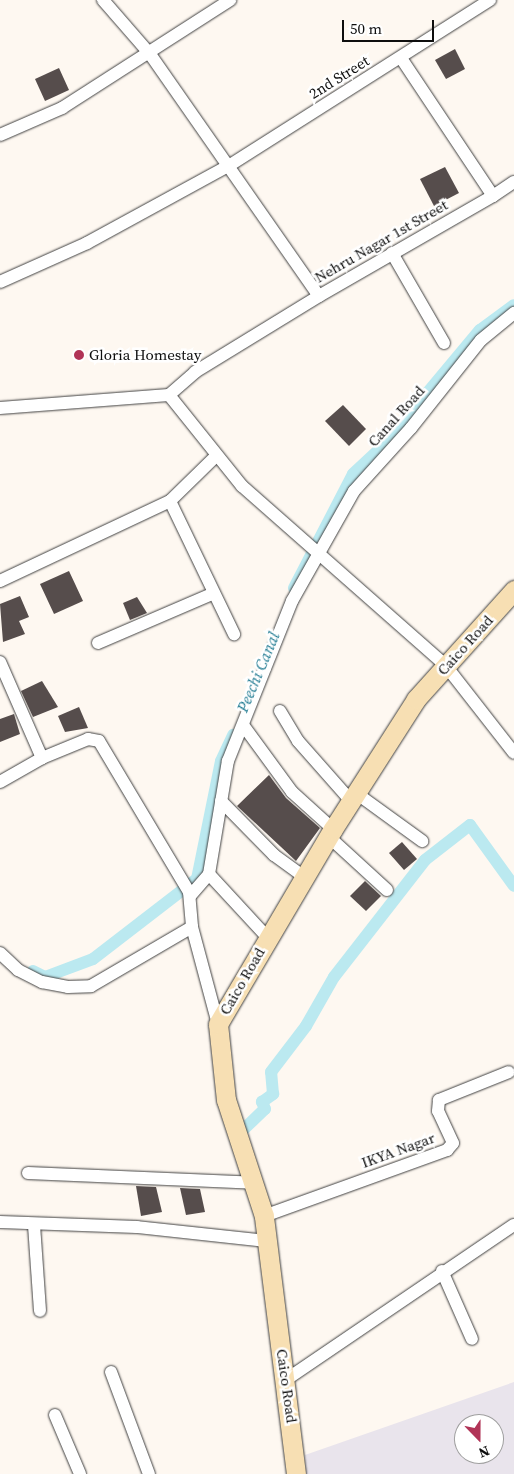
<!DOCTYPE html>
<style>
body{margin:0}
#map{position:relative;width:514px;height:1474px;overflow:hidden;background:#fef8f1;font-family:"Source Serif 4",serif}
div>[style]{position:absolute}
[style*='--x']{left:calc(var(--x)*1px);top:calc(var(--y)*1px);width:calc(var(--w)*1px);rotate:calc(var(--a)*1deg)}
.industrial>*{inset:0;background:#e9e4ec}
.canal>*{height:12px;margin:-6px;padding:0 6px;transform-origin:6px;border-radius:6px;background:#bbe9f0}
.building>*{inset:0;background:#564d4c}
.roads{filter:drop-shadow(0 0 1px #414141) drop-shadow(0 0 1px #414141)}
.street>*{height:12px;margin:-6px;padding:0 6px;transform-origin:6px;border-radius:6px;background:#fff}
.secondary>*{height:19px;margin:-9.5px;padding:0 9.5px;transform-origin:9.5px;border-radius:9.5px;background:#f7dfb3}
.dots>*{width:14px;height:14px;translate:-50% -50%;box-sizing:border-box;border:2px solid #fff;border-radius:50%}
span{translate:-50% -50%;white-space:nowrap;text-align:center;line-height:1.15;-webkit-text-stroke:5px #fff;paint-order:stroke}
.street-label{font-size:15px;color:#0e0e0e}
.poi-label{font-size:15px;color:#0e0e0e}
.left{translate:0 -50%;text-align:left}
.water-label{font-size:16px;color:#247d94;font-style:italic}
.north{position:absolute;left:454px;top:1414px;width:50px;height:50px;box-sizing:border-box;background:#fff;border:1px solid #9f9f9f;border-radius:50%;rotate:158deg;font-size:14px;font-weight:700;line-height:20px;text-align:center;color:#0e0e0e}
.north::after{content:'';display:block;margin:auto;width:18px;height:22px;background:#b13457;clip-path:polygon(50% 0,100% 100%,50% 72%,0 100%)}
.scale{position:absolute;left:342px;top:20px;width:92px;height:22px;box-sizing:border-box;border:2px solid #0e0e0e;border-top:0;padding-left:6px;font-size:15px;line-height:18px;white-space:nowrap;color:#0e0e0e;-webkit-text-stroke:4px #fff;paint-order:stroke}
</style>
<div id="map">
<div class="industrial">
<i style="clip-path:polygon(evenodd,514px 1382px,514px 1474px,306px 1474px,305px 1455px,514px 1382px,464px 1424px,494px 1424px,494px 1454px,464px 1454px,464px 1424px)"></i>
</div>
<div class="canal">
<i style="--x:294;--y:588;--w:128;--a:-62.6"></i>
<i style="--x:353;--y:474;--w:40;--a:-43"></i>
<i style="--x:382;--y:447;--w:153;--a:-50.1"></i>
<i style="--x:480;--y:330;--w:42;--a:-36.3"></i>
<i style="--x:33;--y:971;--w:13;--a:27"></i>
<i style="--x:45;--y:977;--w:51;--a:-20.6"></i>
<i style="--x:93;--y:959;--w:131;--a:-37.6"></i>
<i style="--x:197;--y:879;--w:120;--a:-78.5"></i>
<i style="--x:221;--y:761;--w:29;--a:-65"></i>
<i style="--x:244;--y:1129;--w:29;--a:-44"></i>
<i style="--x:265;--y:1109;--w:8;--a:-113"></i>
<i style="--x:262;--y:1102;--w:14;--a:-36"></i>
<i style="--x:273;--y:1094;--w:22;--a:-95"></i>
<i style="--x:271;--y:1072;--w:58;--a:-52.7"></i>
<i style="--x:306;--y:1026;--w:56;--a:-60.3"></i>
<i style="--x:334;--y:977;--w:148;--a:-52.1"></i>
<i style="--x:425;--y:860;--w:57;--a:-37.9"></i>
<i style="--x:470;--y:825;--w:75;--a:54.2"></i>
</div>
<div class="building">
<i style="clip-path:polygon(455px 49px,465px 69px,446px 79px,435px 60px)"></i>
<i style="clip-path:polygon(59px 68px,69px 90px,45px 101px,35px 79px)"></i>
<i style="clip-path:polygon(445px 167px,459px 193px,434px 206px,420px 179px)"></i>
<i style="clip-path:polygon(343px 405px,366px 429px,349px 446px,325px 421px)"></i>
<i style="clip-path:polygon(69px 571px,83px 601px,54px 614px,40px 584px)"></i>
<i style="clip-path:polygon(20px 596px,29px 617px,19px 621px,25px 634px,3px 642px,0 604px)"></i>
<i style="clip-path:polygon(137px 597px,147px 613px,130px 620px,123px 603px)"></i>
<i style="clip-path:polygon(42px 681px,58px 707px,33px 717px,21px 691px)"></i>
<i style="clip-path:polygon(79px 707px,88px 728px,65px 732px,58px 716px)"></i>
<i style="clip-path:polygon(14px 714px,20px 734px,0 742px,0 719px)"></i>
<i style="clip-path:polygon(269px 775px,286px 798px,320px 828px,296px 861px,237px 806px)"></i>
<i style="clip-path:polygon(402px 842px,417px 859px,404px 870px,389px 853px)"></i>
<i style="clip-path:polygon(365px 881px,381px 896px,366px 911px,350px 896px)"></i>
<i style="clip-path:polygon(136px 1186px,156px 1187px,162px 1212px,141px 1216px)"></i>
<i style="clip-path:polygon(180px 1188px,200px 1189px,205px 1212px,186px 1215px)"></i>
</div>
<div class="roads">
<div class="street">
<i style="--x:103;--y:0;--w:72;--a:49"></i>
<i style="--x:150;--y:54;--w:295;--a:55.1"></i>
<i style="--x:319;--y:296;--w:201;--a:-29.9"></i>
<i style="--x:401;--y:58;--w:166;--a:56.3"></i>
<i style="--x:493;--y:196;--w:25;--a:-34"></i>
<i style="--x:0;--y:135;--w:68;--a:-23.5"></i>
<i style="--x:62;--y:108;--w:200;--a:-32.7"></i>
<i style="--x:392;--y:253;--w:104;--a:60"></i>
<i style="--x:0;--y:282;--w:95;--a:-24.1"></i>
<i style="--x:87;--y:243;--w:163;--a:-28.6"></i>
<i style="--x:230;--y:165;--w:308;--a:-32.4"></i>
<i style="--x:169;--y:395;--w:117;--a:51.3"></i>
<i style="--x:242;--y:486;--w:272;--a:41.4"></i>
<i style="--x:446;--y:666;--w:110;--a:52"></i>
<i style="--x:0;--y:408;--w:169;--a:-4.4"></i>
<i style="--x:169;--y:395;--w:35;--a:-41"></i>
<i style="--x:195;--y:372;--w:145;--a:-31.5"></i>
<i style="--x:170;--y:501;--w:63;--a:-44.4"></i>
<i style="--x:0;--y:581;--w:188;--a:-25.2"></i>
<i style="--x:170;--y:501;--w:148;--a:64.3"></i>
<i style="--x:98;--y:643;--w:126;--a:-23.3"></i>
<i style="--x:0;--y:662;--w:105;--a:66.4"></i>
<i style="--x:280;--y:711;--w:35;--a:59"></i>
<i style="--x:298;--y:741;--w:80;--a:48.5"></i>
<i style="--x:243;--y:725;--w:83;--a:53.8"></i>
<i style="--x:292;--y:792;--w:55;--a:42.1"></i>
<i style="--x:0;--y:782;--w:48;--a:-29.7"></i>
<i style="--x:42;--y:758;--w:50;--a:-22.4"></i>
<i style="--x:88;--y:739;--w:11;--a:10"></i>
<i style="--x:99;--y:741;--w:176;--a:59.2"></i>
<i style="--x:189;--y:892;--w:35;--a:85"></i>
<i style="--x:192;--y:927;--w:100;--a:75"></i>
<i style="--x:356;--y:793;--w:82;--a:36"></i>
<i style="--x:221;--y:801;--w:76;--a:45.5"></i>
<i style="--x:274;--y:855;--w:37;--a:36"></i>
<i style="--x:328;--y:836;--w:80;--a:42.5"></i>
<i style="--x:190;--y:896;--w:29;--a:-49"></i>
<i style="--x:268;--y:938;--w:87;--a:-132.7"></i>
<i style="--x:209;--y:874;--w:115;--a:-80.5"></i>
<i style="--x:228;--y:761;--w:172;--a:-68.2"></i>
<i style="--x:292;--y:601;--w:126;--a:-60.6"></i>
<i style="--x:354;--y:491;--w:85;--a:-47.9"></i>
<i style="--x:411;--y:428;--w:112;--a:-51.5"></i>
<i style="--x:481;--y:340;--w:43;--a:-39.3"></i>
<i style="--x:0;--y:953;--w:25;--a:43"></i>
<i style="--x:18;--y:970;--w:27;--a:27"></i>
<i style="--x:42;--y:982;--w:26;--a:11"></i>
<i style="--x:68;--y:987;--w:23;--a:-2"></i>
<i style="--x:91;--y:986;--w:117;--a:-30.3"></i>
<i style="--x:28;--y:1173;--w:226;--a:2.5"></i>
<i style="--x:264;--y:1216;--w:195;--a:-19.8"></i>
<i style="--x:447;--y:1150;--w:9;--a:-49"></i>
<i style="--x:453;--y:1143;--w:35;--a:-115"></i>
<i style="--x:438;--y:1111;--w:11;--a:-85"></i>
<i style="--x:439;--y:1100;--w:75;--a:-21.8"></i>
<i style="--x:0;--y:1222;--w:137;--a:2.1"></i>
<i style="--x:137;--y:1227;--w:129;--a:6.2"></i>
<i style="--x:34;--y:1225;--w:86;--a:86"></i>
<i style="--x:442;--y:1271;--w:74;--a:66.2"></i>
<i style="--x:111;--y:1372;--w:109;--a:69.6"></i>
<i style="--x:287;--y:1379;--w:274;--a:-34.2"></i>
<i style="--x:55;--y:1415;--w:64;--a:67"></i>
</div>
<div class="secondary">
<i style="--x:296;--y:1474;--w:260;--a:-97.1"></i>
<i style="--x:264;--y:1216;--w:122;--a:-108.1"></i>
<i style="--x:226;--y:1100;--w:76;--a:-96"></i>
<i style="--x:218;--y:1024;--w:226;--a:-59.5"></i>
<i style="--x:333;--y:829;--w:154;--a:-57.4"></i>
<i style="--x:416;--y:699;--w:147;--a:-48"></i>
</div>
</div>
<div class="dots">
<i style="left:79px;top:355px;background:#b13457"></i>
</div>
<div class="street-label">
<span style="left:339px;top:77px;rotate:-32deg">2nd Street</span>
<span style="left:381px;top:241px;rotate:-30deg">Nehru Nagar 1st Street</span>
<span style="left:396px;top:416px;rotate:-48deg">Canal Road</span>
<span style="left:465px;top:645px;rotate:-48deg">Caico Road</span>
<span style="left:242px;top:981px;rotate:-60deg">Caico Road</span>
<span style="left:398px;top:1150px;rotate:-20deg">IKYA Nagar</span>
<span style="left:287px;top:1386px;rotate:82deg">Caico Road</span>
</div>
<div class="poi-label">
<span class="left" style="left:89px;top:355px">Gloria Homestay</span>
</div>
<div class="water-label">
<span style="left:258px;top:672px;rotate:-67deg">Peechi Canal</span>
</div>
<div class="north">N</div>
<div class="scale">50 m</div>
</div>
